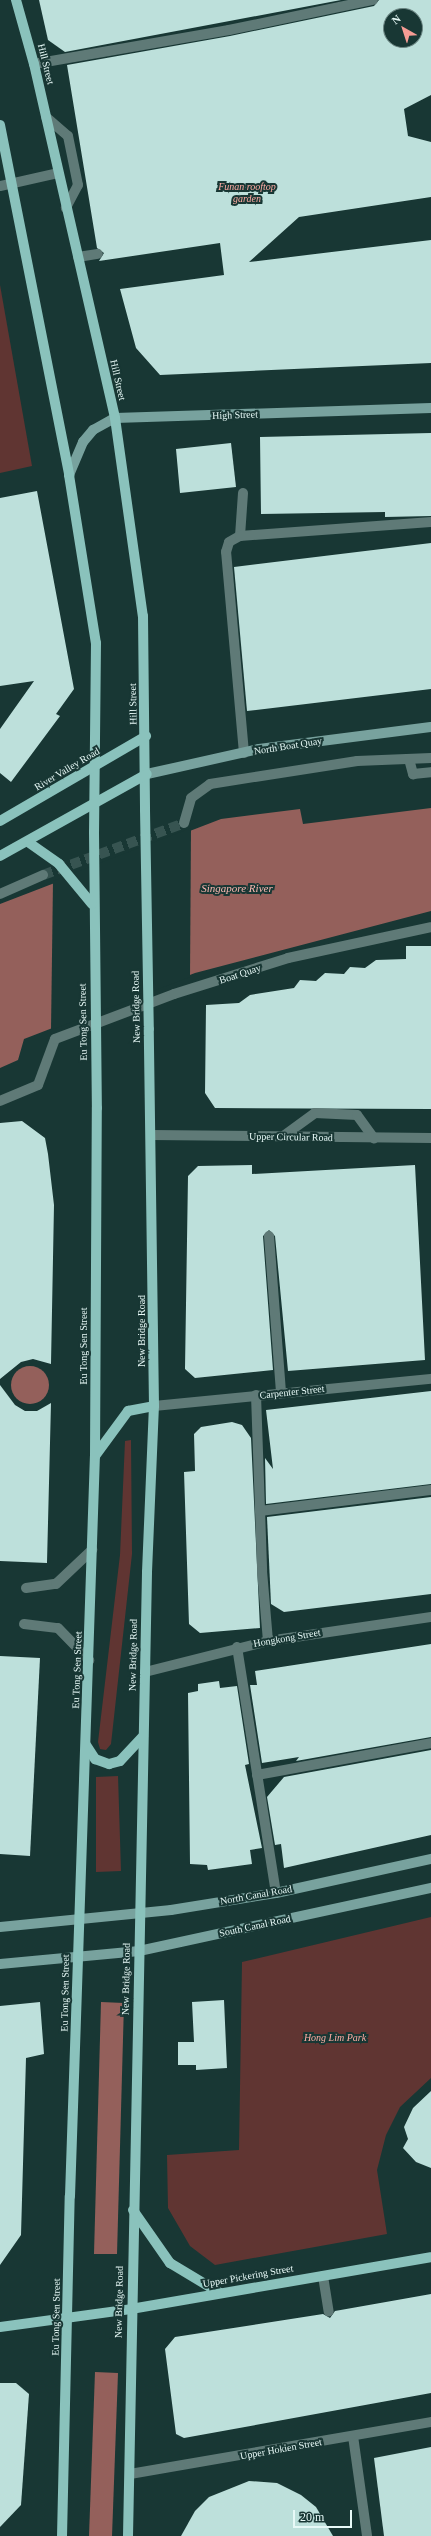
<!DOCTYPE html>
<style>
body{margin:0}
#map{position:relative;width:431px;height:2536px;overflow:hidden;background:#183734;font-family:Georgia,serif}
div>[style]{position:absolute}
[style*='--x']{left:calc(var(--x)*1px);top:calc(var(--y)*1px);width:calc(var(--w)*1px);rotate:calc(var(--a)*1deg)}
.green>*{inset:0;background:#603532}
.water>*{inset:0;background:#94605b}
.round{border-radius:50%}
.pier>*{inset:0;background:#183734}
.building>*{inset:0;background:#bde0db}
.street-tunnel>*{height:10px;margin-top:-5px;transform-origin:0;background:repeating-linear-gradient(90deg,#375451 0 10px,transparent 0 15px)}
.lane>*{height:10px;margin:-5px;padding:0 5px;transform-origin:5px;border-radius:5px;background:#5f7a77}
.street>*{height:10px;margin:-5px;padding:0 5px;transform-origin:5px;border-radius:5px;background:#5f7a77}
.secondary>*{height:10px;margin:-5px;padding:0 5px;transform-origin:5px;border-radius:5px;background:#78a29e}
.primary>*{height:10px;margin:-5px;padding:0 5px;transform-origin:5px;border-radius:5px;background:#8ac2bc}
.primary-bridge>*{height:10px;margin:-5px;padding:0 5px;transform-origin:5px;border-radius:5px;background:#8ac2bc}
span{translate:-50% -50%;white-space:nowrap;text-align:center;line-height:1.15;-webkit-text-stroke:4px #183734;paint-order:stroke}
.street-label{font-size:10px;color:#e7f9f7}
.park-label{font-size:10px;color:#ffaca4;font-style:italic}
.water-label{font-size:11px;color:#fcb9b2;font-style:italic}
.north{position:absolute;left:383px;top:8px;width:40px;height:40px;box-sizing:border-box;background:#183734;border:1px solid #6b8582;border-radius:50%;rotate:321deg;font-size:11px;font-weight:700;line-height:16px;text-align:center;color:#e7f9f7}
.north::after{content:'';display:block;margin:auto;width:14px;height:18px;background:#f59c94;clip-path:polygon(50% 0,100% 100%,50% 72%,0 100%)}
.scale{position:absolute;left:293px;top:2510px;width:59px;height:18px;box-sizing:border-box;border:2px solid #e7f9f7;border-top:0;padding-left:5px;font-size:12px;line-height:14px;white-space:nowrap;color:#e7f9f7;-webkit-text-stroke:3px #183734;paint-order:stroke}
</style>
<div id="map">
<div class="green">
<i style="clip-path:polygon(0 285px,32px 466px,0 473px)"></i>
<i style="clip-path:polygon(131px 1440px,132px 1554px,111px 1744px,106px 1750px,100px 1749px,98px 1742px,120px 1555px,125px 1441px)"></i>
<i style="clip-path:polygon(118px 1776px,121px 1871px,96px 1872px,96px 1777px)"></i>
<i style="clip-path:polygon(431px 1917px,431px 2078px,400px 2107px,386px 2135px,377px 2170px,387px 2234px,215px 2265px,190px 2246px,168px 2208px,167px 2155px,239px 2150px,242px 1962px)"></i>
</div>
<div class="water">
<i style="clip-path:polygon(431px 808px,431px 911px,195px 973px,24px 1039px,18px 1060px,0 1068px,0 904px,221px 819px,300px 809px,303px 824px)"></i>
<i class="round" style="left:11px;top:1366px;width:38px;height:38px"></i>
<i style="clip-path:polygon(101px 2002px,124px 2003px,117px 2254px,94px 2254px)"></i>
<i style="clip-path:polygon(95px 2372px,118px 2373px,112px 2536px,89px 2536px)"></i>
</div>
<div class="pier">
<i style="clip-path:polygon(191px 828px,190px 977px,51px 1030px,53px 881px)"></i>
</div>
<div class="building">
<i style="clip-path:polygon(39px 0,341px 0,65px 52px,48px 40px)"></i>
<i style="clip-path:polygon(evenodd,379px 0,431px 0,431px 95px,404px 109px,408px 136px,431px 142px,431px 197px,299px 217px,249px 262px,431px 240px,431px 363px,160px 375px,136px 348px,120px 289px,224px 275px,220px 243px,99px 261px,104px 253px,97px 248px,67px 65px,230px 36px,374px 6px,379px 0,391px 16px,415px 16px,415px 40px,391px 40px,391px 16px)"></i>
<i style="clip-path:polygon(431px 433px,431px 516px,385px 517px,385px 512px,261px 514px,260px 437px)"></i>
<i style="clip-path:polygon(231px 443px,236px 487px,180px 493px,176px 449px)"></i>
<i style="clip-path:polygon(37px 491px,74px 689px,56px 714px,60px 716px,11px 782px,0 773px,0 729px,34px 681px,0 686px,0 498px)"></i>
<i style="clip-path:polygon(431px 543px,431px 689px,247px 711px,234px 567px)"></i>
<i style="clip-path:polygon(406px 946px,431px 946px,431px 1109px,215px 1108px,205px 1093px,206px 1005px,239px 1003px,250px 995px,294px 988px,300px 980px,316px 981px,325px 973px,344px 974px,350px 967px,365px 968px,376px 960px,406px 959px)"></i>
<i style="clip-path:polygon(22px 1121px,45px 1138px,48px 1154px,54px 1205px,51px 1364px,33px 1359px,21px 1362px,0 1379px,0 1123px)"></i>
<i style="clip-path:polygon(252px 1165px,252px 1174px,415px 1165px,425px 1360px,288px 1371px,275px 1236px,269px 1230px,263px 1236px,273px 1370px,195px 1378px,185px 1369px,188px 1176px,198px 1166px)"></i>
<i style="clip-path:polygon(0 1385px,15px 1405px,25px 1411px,37px 1411px,51px 1403px,47px 1563px,0 1561px)"></i>
<i style="clip-path:polygon(431px 1391px,431px 1484px,266px 1504px,265px 1458px,273px 1469px,266px 1410px)"></i>
<i style="clip-path:polygon(232px 1422px,242px 1425px,251px 1438px,260px 1628px,200px 1633px,189px 1624px,184px 1472px,195px 1471px,194px 1434px,201px 1427px)"></i>
<i style="clip-path:polygon(431px 1497px,431px 1594px,284px 1612px,271px 1604px,267px 1517px)"></i>
<i style="clip-path:polygon(431px 1644px,431px 1737px,296px 1761px,299px 1757px,262px 1763px,250px 1685px,257px 1685px,255px 1671px)"></i>
<i style="clip-path:polygon(0 1656px,40px 1658px,30px 1856px,0 1854px)"></i>
<i style="clip-path:polygon(219px 1681px,220px 1688px,237px 1686px,249px 1764px,245px 1765px,262px 1848px,250px 1850px,252px 1864px,208px 1870px,207px 1865px,190px 1864px,188px 1693px,198px 1691px,198px 1684px)"></i>
<i style="clip-path:polygon(431px 1750px,431px 1835px,284px 1868px,281px 1844px,275px 1845px,267px 1797px,284px 1777px)"></i>
<i style="clip-path:polygon(224px 2000px,227px 2068px,196px 2070px,196px 2065px,178px 2065px,178px 2042px,194px 2042px,192px 2002px)"></i>
<i style="clip-path:polygon(40px 2002px,44px 2054px,26px 2058px,21px 2235px,0 2265px,0 2006px)"></i>
<i style="clip-path:polygon(431px 2091px,431px 2168px,416px 2162px,403px 2148px,408px 2139px,404px 2127px,413px 2108px)"></i>
<i style="clip-path:polygon(431px 2294px,431px 2393px,184px 2438px,176px 2434px,165px 2349px,175px 2337px,323px 2314px,330px 2318px,335px 2311px)"></i>
<i style="clip-path:polygon(0 2383px,16px 2383px,29px 2394px,21px 2505px,0 2527px)"></i>
<i style="clip-path:polygon(431px 2447px,431px 2536px,384px 2536px,374px 2458px)"></i>
<i style="clip-path:polygon(249px 2481px,277px 2483px,301px 2495px,316px 2507px,333px 2536px,181px 2536px,195px 2511px,209px 2497px)"></i>
</div>
<div class="street-tunnel">
<i style="--x:43;--y:875;--w:150;--a:-20.2"></i>
</div>
<div class="lane">
<i style="--x:34;--y:64;--w:198;--a:-9.9"></i>
<i style="--x:229;--y:30;--w:147;--a:-11.8"></i>
<i style="--x:46;--y:117;--w:29;--a:41"></i>
<i style="--x:68;--y:136;--w:50;--a:78.5"></i>
<i style="--x:78;--y:185;--w:26;--a:118"></i>
<i style="--x:0;--y:186;--w:59;--a:-12.6"></i>
<i style="--x:78;--y:257;--w:20;--a:-9"></i>
<i style="--x:240;--y:536;--w:43;--a:-86"></i>
<i style="--x:244;--y:753;--w:202;--a:-95.1"></i>
<i style="--x:226;--y:552;--w:10;--a:-73"></i>
<i style="--x:229;--y:542;--w:13;--a:-29"></i>
<i style="--x:240;--y:536;--w:192;--a:-4.2"></i>
<i style="--x:282;--y:1137;--w:41;--a:-36"></i>
<i style="--x:315;--y:1113;--w:42;--a:2.7"></i>
<i style="--x:357;--y:1115;--w:29;--a:54"></i>
<i style="--x:269;--y:1236;--w:157;--a:85.6"></i>
<i style="--x:256;--y:1395;--w:176;--a:88"></i>
<i style="--x:262;--y:1571;--w:70;--a:85.1"></i>
<i style="--x:260;--y:1511;--w:172;--a:-7"></i>
<i style="--x:26;--y:1588;--w:30;--a:-8"></i>
<i style="--x:56;--y:1584;--w:50;--a:-43.4"></i>
<i style="--x:24;--y:1624;--w:34;--a:7"></i>
<i style="--x:58;--y:1628;--w:45;--a:45.9"></i>
<i style="--x:237;--y:1647;--w:249;--a:81"></i>
<i style="--x:257;--y:1775;--w:177;--a:-10.4"></i>
<i style="--x:323;--y:2276;--w:36;--a:81"></i>
<i style="--x:353;--y:2436;--w:101;--a:82"></i>
</div>
<div class="street">
<i style="--x:409;--y:759;--w:16;--a:75"></i>
<i style="--x:413;--y:774;--w:18;--a:-6"></i>
<i style="--x:184;--y:823;--w:26;--a:-74"></i>
<i style="--x:191;--y:798;--w:24;--a:-36"></i>
<i style="--x:210;--y:784;--w:149;--a:-8.9"></i>
<i style="--x:357;--y:761;--w:74;--a:-2.3"></i>
<i style="--x:0;--y:894;--w:47;--a:-23.8"></i>
<i style="--x:0;--y:1101;--w:41;--a:-22.8"></i>
<i style="--x:38;--y:1085;--w:49;--a:-69.7"></i>
<i style="--x:55;--y:1039;--w:127;--a:-20.7"></i>
<i style="--x:174;--y:994;--w:120;--a:-17.5"></i>
<i style="--x:288;--y:958;--w:146;--a:-12.2"></i>
<i style="--x:151;--y:1135;--w:280;--a:0.6"></i>
<i style="--x:154;--y:1406;--w:278;--a:-5.6"></i>
<i style="--x:145;--y:1672;--w:127;--a:-14.1"></i>
<i style="--x:268;--y:1641;--w:165;--a:-8.4"></i>
<i style="--x:130;--y:2474;--w:305;--a:-9.8"></i>
</div>
<div class="secondary">
<i style="--x:69;--y:475;--w:36;--a:-67"></i>
<i style="--x:83;--y:442;--w:16;--a:-50"></i>
<i style="--x:93;--y:430;--w:25;--a:-29"></i>
<i style="--x:115;--y:418;--w:316;--a:-1.8"></i>
<i style="--x:147;--y:774;--w:115;--a:-12.6"></i>
<i style="--x:259;--y:749;--w:173;--a:-7.3"></i>
<i style="--x:0;--y:1927;--w:172;--a:-5.7"></i>
<i style="--x:171;--y:1910;--w:106;--a:-9.2"></i>
<i style="--x:276;--y:1893;--w:159;--a:-12.4"></i>
<i style="--x:0;--y:1964;--w:140;--a:-5.3"></i>
<i style="--x:139;--y:1951;--w:299;--a:-12.2"></i>
</div>
<div class="primary">
<i style="--x:16;--y:0;--w:66;--a:74.3"></i>
<i style="--x:34;--y:64;--w:363;--a:77.1"></i>
<i style="--x:115;--y:418;--w:200;--a:82"></i>
<i style="--x:143;--y:616;--w:194;--a:89.4"></i>
<i style="--x:0;--y:125;--w:357;--a:78.8"></i>
<i style="--x:69;--y:475;--w:170;--a:80.9"></i>
<i style="--x:96;--y:643;--w:189;--a:90.6"></i>
<i style="--x:0;--y:821;--w:169;--a:-30.2"></i>
<i style="--x:28;--y:842;--w:38;--a:35"></i>
<i style="--x:0;--y:856;--w:168;--a:-29.2"></i>
<i style="--x:95;--y:1456;--w:56;--a:-53.7"></i>
<i style="--x:128;--y:1411;--w:26;--a:-11"></i>
<i style="--x:86;--y:1745;--w:17;--a:57"></i>
<i style="--x:95;--y:1759;--w:15;--a:20"></i>
<i style="--x:109;--y:1764;--w:11;--a:-15"></i>
<i style="--x:120;--y:1761;--w:34;--a:-47"></i>
<i style="--x:133;--y:2210;--w:65;--a:55.1"></i>
<i style="--x:170;--y:2263;--w:58;--a:31"></i>
<i style="--x:0;--y:2327;--w:132;--a:-7.8"></i>
<i style="--x:131;--y:2309;--w:304;--a:-9.8"></i>
<i style="--x:62;--y:2536;--w:340;--a:-88.7"></i>
<i style="--x:70;--y:2196;--w:740;--a:-88.07"></i>
<i style="--x:95;--y:1456;--w:348;--a:-89.7"></i>
<i style="--x:128;--y:2536;--w:964;--a:-88.87"></i>
<i style="--x:147;--y:1572;--w:166;--a:-87.6"></i>
<i style="--x:154;--y:1406;--w:377;--a:-90.8"></i>
</div>
<div class="primary-bridge">
<i style="--x:145;--y:810;--w:219;--a:89"></i>
<i style="--x:94;--y:832;--w:276;--a:89.4"></i>
<i style="--x:59;--y:864;--w:52;--a:50.5"></i>
</div>
<div class="street-label">
<span style="left:46px;top:64px;rotate:76deg">Hill Street</span>
<span style="left:118px;top:380px;rotate:77deg">Hill Street</span>
<span style="left:235px;top:415px;rotate:-2deg">High Street</span>
<span style="left:133px;top:704px;rotate:-91deg">Hill Street</span>
<span style="left:288px;top:746px;rotate:-9deg">North Boat Quay</span>
<span style="left:67px;top:769px;rotate:-31deg">River Valley Road</span>
<span style="left:240px;top:974px;rotate:-18deg">Boat Quay</span>
<span style="left:136px;top:1007px;rotate:-91deg">New Bridge Road</span>
<span style="left:83px;top:1022px;rotate:-91deg">Eu Tong Sen Street</span>
<span style="left:291px;top:1137px;rotate:1deg">Upper Circular Road</span>
<span style="left:142px;top:1331px;rotate:-90deg">New Bridge Road</span>
<span style="left:84px;top:1346px;rotate:-90deg">Eu Tong Sen Street</span>
<span style="left:292px;top:1392px;rotate:-6deg">Carpenter Street</span>
<span style="left:287px;top:1638px;rotate:-10deg">Hongkong Street</span>
<span style="left:133px;top:1655px;rotate:-89deg">New Bridge Road</span>
<span style="left:77px;top:1670px;rotate:-88deg">Eu Tong Sen Street</span>
<span style="left:256px;top:1895px;rotate:-10deg">North Canal Road</span>
<span style="left:255px;top:1926px;rotate:-12deg">South Canal Road</span>
<span style="left:126px;top:1979px;rotate:-89deg">New Bridge Road</span>
<span style="left:65px;top:1993px;rotate:-89deg">Eu Tong Sen Street</span>
<span style="left:248px;top:2276px;rotate:-10deg">Upper Pickering Street</span>
<span style="left:119px;top:2302px;rotate:-89deg">New Bridge Road</span>
<span style="left:56px;top:2317px;rotate:-89deg">Eu Tong Sen Street</span>
<span style="left:281px;top:2449px;rotate:-10deg">Upper Hokien Street</span>
</div>
<div class="park-label">
<span style="left:247px;top:192px">Funan rooftop<br>garden</span>
<span style="left:335px;top:2038px">Hong Lim Park</span>
</div>
<div class="water-label">
<span style="left:237px;top:888px">Singapore River</span>
</div>
<div class="north">N</div>
<div class="scale">20 m</div>
</div>
